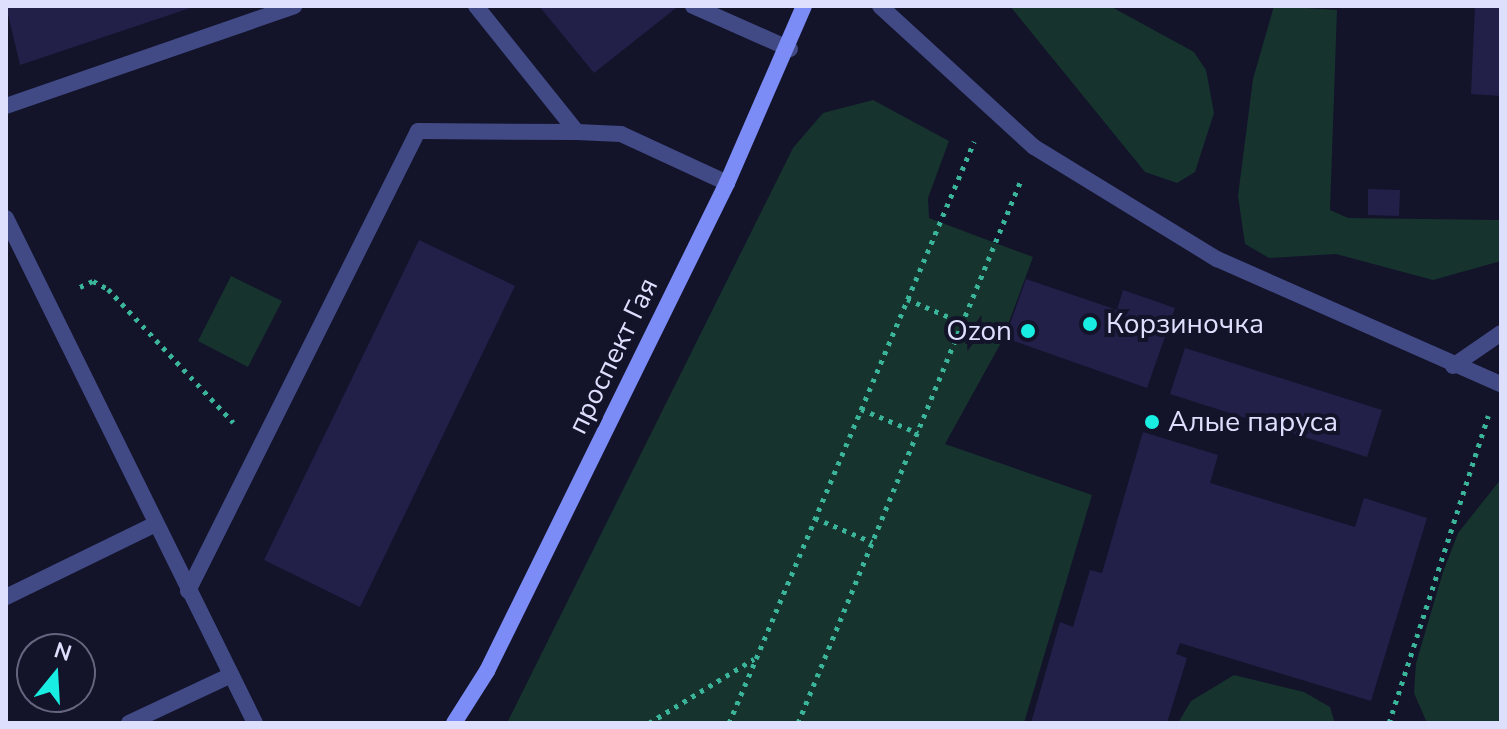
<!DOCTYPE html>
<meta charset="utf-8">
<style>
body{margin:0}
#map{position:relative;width:1507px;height:729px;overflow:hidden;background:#13132a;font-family:"Nunito Sans",sans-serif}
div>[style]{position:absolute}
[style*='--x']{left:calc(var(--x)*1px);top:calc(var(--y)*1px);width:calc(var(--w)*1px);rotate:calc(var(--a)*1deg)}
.green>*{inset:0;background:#16332e}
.building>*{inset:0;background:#222049}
.path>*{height:5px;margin-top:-2.5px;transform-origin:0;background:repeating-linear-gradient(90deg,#3ab59a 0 4px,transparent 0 10px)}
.lane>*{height:16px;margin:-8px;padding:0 8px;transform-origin:8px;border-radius:8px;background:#414a85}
.secondary>*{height:16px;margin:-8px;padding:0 8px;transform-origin:8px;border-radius:8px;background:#7c8cf6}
.dots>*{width:22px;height:22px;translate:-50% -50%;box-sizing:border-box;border:4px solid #13132a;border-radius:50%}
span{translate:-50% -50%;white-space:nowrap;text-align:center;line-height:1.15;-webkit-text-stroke:8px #13132a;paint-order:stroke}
.poi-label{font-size:28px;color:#dedffd}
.left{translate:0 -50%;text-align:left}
.right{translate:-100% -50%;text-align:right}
.street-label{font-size:28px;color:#dedffd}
.frame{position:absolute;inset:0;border:8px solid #dedffd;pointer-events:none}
.north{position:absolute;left:16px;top:633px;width:80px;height:80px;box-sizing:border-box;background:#13132a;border:2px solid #64657e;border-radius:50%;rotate:18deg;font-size:22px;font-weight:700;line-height:32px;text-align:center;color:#dedffd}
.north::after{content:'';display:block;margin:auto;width:28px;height:36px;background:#18efe2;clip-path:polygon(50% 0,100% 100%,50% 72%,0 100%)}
</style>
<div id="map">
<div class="green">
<i style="clip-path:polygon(1010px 6px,1110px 6px,1194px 52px,1206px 70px,1214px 113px,1195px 172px,1177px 183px,1145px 172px)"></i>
<i style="clip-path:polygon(1274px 6px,1337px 10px,1330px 210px,1348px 218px,1501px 220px,1501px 261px,1433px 280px,1336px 254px,1269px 258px,1245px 244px,1238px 196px,1253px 79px)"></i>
<i style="clip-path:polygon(873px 100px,949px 141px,928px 198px,929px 218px,1033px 257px,1002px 341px,945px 444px,1092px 495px,1024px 723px,507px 723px,793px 148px,823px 113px)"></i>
<i style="clip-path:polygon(231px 276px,282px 301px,248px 367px,198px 341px)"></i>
<i style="clip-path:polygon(1501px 479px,1501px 723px,1427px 723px,1414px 693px,1416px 663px,1443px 572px,1458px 533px)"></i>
<i style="clip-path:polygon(1234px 675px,1304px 692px,1330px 707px,1335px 723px,1178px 723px,1191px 701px)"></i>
</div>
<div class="building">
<i style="clip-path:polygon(6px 6px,193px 6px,193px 7px,20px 65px)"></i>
<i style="clip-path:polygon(539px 6px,674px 6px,676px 8px,594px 73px)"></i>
<i style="clip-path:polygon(1475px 6px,1501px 6px,1501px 96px,1471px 94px)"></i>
<i style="clip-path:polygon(1368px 189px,1400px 190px,1399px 216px,1368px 215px)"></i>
<i style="clip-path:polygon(419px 240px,515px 286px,360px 607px,264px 560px)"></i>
<i style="clip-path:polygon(1026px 279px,1117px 310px,1123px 290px,1175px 308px,1147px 388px,1005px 338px)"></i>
<i style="clip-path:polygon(1185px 348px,1382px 410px,1367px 457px,1170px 394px)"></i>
<i style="clip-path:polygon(1143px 432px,1218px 455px,1210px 483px,1355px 527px,1364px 498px,1427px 518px,1371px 701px,1180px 643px,1176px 654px,1187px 658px,1167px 723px,1031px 723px,1060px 622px,1073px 627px,1090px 570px,1102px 573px)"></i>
</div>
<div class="path">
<i style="--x:80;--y:287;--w:14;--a:-25"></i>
<i style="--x:93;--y:281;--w:17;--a:28"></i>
<i style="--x:108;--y:289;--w:183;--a:46.8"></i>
<i style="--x:907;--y:299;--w:61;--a:23.2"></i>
<i style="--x:861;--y:409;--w:62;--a:22.8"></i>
<i style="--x:815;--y:518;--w:62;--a:22.8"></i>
<i style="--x:649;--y:723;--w:123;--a:-31.4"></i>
<i style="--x:729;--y:723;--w:631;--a:-67.14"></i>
<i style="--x:798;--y:723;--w:587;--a:-67.67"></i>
<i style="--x:1389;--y:723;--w:323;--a:-72.1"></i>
</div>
<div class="lane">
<i style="--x:476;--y:6;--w:161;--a:51.3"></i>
<i style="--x:577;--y:132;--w:44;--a:2.6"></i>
<i style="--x:621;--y:134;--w:117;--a:24.8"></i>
<i style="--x:693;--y:6;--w:106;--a:23.9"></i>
<i style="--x:880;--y:6;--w:209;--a:42.5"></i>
<i style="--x:1034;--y:147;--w:215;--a:31.5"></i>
<i style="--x:1217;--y:259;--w:310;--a:23.8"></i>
<i style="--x:6;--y:106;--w:305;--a:-19.1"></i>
<i style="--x:6;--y:218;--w:563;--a:63.75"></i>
<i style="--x:1453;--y:366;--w:58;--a:-34.5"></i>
<i style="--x:188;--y:591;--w:514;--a:-63.43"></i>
<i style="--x:418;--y:131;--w:159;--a:0.4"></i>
<i style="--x:6;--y:597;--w:167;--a:-26"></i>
<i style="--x:129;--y:723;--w:113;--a:-25.2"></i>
</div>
<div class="secondary">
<i style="--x:454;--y:723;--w:62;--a:-57.6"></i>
<i style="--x:487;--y:671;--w:544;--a:-63.81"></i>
<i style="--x:727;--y:183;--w:193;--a:-66.5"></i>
</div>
<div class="dots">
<i style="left:1090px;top:324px;background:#18efe2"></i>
<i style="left:1028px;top:331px;background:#18efe2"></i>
<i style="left:1152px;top:422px;background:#18efe2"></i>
</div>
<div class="poi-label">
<span class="left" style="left:1106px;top:324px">Корзиночка</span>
<span class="right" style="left:1012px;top:331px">Ozon</span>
<span class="left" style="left:1168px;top:422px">Алые паруса</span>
</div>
<div class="street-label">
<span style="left:613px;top:356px;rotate:-64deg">проспект Гая</span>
</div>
<div class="frame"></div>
<div class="north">N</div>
</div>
